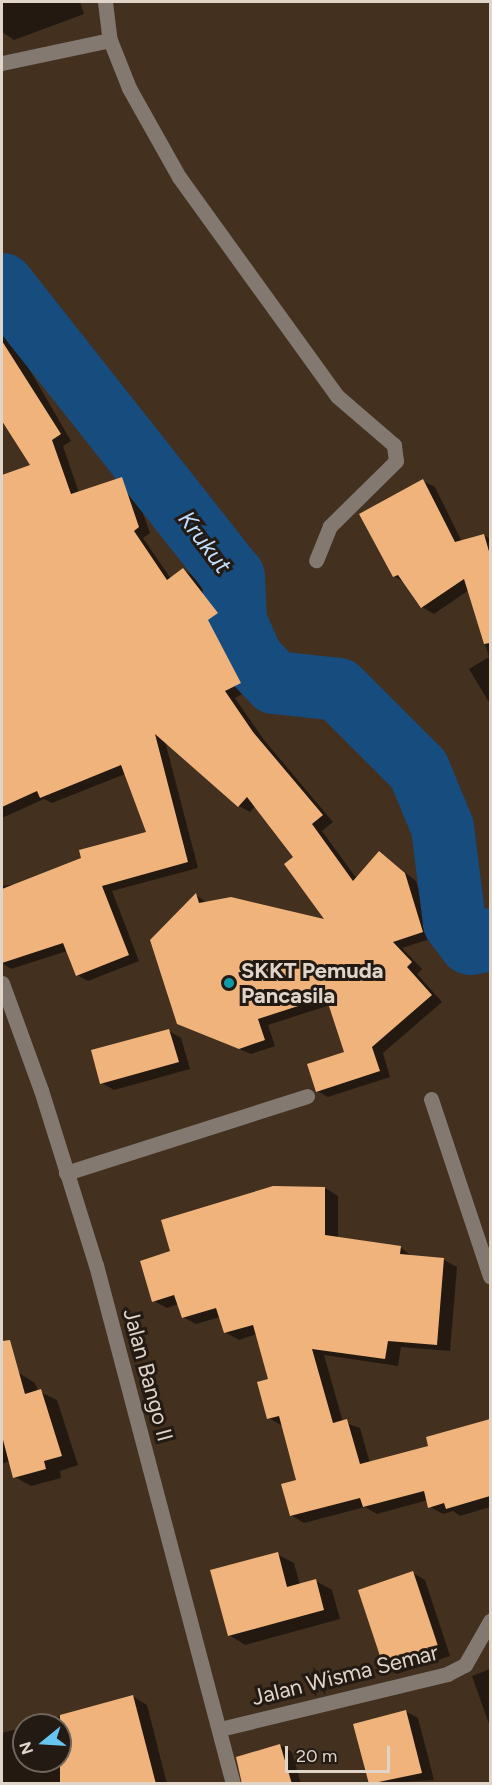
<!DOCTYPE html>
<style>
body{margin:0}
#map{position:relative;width:492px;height:1785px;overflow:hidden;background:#43301f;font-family:Figtree,sans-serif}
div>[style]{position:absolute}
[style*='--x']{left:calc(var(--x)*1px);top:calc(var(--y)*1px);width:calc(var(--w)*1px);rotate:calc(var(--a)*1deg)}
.shadow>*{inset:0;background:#0007}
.river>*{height:63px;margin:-31.5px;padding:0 31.5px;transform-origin:31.5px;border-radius:31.5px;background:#174c7f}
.building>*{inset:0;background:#efb37b}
.minor>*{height:15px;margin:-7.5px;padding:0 7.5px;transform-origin:7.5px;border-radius:7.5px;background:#837971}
.dots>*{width:16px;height:16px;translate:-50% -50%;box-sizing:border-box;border:3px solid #231a13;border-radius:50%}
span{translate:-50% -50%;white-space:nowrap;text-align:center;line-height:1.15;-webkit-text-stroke:6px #231a13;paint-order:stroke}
.poi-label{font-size:22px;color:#e1d5ca;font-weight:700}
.left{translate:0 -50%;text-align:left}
.street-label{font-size:22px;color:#e1d5ca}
.water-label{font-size:24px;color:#c1ddfc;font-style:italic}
.frame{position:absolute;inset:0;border:3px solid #e1d5ca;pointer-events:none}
.north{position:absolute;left:12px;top:1713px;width:60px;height:60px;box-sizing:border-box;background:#231a13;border:2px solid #6f655c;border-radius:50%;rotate:252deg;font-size:16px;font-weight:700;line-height:24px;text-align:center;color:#e1d5ca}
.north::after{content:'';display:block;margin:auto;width:21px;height:27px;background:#68c4f0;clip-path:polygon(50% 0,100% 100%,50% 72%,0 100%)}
.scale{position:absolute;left:285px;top:1746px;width:105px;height:27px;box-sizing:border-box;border:3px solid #e1d5ca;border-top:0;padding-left:8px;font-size:18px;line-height:21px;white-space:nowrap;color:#e1d5ca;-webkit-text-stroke:4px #231a13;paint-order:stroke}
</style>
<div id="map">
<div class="shadow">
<i style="clip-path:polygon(2px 2px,80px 2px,84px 14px,14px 40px,2px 32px)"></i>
<i style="clip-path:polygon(2px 322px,71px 441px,63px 446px,79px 493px,122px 478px,133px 485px,150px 533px,143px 538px,171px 579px,183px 570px,194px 576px,228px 619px,218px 627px,251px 689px,235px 698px,264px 740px,333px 822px,322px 831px,357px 879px,379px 852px,416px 881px,433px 938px,402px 948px,422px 969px,417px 974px,442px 1002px,383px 1053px,390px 1077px,328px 1097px,317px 1091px,345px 1053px,330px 1005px,268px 1025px,275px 1046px,251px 1054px,178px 1023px,196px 895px,207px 903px,327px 921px,296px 858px,255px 806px,250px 812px,239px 806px,165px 741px,198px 868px,112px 891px,139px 961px,88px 981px,77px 975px,67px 951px,11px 969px,2px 963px,2px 886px,18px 884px,148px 833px,125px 774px,52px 803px,44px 799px,2px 818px,2px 534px,12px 530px,2px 501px,2px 476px,32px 466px,2px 418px)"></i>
<i style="clip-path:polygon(423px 481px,435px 487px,462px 542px,484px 535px,490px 539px,490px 704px,469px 669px,489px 657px,469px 590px,434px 614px,422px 607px,405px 583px,394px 576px)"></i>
<i style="clip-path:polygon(169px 1031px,181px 1038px,190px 1069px,114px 1090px,102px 1083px)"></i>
<i style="clip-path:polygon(325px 1188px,338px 1196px,338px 1239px,400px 1247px,413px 1257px,444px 1260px,457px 1267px,450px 1351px,401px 1347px,398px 1366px,324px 1355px,343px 1422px,360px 1428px,370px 1463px,430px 1448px,428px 1438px,490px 1421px,490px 1507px,460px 1516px,453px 1511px,443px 1514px,430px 1507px,428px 1500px,377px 1514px,365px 1507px,304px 1523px,291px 1515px,298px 1481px,282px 1426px,269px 1418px,270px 1380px,257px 1334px,239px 1340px,225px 1332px,220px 1317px,196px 1324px,183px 1317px,179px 1304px,167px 1308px,154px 1301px,172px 1252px)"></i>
<i style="clip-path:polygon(19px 1373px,35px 1383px,38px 1391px,57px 1400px,78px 1465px,60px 1471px,61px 1478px,31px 1486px,15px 1477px,10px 1461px,2px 1464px,2px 1378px)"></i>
<i style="clip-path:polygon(277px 1554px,294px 1563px,300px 1585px,316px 1581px,332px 1590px,340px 1619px,245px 1645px,229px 1635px)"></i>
<i style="clip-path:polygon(413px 1573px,425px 1580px,450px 1656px,397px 1674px,385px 1667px)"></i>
<i style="clip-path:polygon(490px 1669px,490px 1727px,472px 1676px)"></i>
<i style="clip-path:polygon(132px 1696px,147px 1705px,167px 1784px,2px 1784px,2px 1733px,24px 1727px,24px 1761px,60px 1761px,60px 1725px,30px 1725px)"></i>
<i style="clip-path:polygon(405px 1711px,418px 1718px,434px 1780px,371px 1784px)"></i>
<i style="clip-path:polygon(280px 1745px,292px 1752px,301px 1784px,245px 1784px)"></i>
</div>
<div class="river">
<i style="--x:2;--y:284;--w:372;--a:51.7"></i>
<i style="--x:233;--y:576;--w:45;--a:87.5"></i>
<i style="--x:235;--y:621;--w:42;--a:65.9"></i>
<i style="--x:252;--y:659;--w:32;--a:46"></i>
<i style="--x:274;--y:682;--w:64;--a:6.2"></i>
<i style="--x:338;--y:689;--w:113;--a:45"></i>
<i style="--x:418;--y:769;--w:63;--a:67.5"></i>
<i style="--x:442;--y:827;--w:96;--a:82.8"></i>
<i style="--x:454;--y:922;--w:26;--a:53"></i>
<i style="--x:470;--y:943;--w:20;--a:-11"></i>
</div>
<div class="building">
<i style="clip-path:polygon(2px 341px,61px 434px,52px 440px,71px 494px,122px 477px,139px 527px,134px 531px,167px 580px,183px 568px,218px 613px,208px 620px,241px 683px,225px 691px,253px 732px,323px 815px,312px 824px,353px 881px,379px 851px,405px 873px,423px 932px,393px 942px,412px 962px,407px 967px,432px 995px,372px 1047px,380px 1071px,316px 1092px,307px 1064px,344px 1052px,326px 997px,258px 1019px,265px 1040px,239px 1049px,177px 1024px,150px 940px,196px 893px,199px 903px,231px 897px,324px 919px,284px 864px,293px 857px,247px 797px,238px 807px,155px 734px,188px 862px,102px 886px,129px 955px,76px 976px,63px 943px,2px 963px,2px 889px,81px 858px,79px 850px,146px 832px,121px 765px,40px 798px,37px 791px,2px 807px,2px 475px,30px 465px,2px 421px)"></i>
<i style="clip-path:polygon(423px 479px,455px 542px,484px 534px,490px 555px,490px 643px,484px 644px,464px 579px,421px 608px,398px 575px,393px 577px,359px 514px)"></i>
<i style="clip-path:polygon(169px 1029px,179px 1062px,100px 1084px,91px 1050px)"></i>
<i style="clip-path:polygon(273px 1186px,325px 1187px,325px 1235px,401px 1246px,400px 1254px,444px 1258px,437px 1345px,388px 1341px,385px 1359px,312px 1349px,333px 1423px,347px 1419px,360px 1464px,428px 1446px,426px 1437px,490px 1419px,490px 1496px,446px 1509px,444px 1503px,428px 1508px,424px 1491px,363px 1507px,360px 1498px,290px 1516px,281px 1484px,296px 1480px,279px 1416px,267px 1419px,257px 1382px,268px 1379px,253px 1325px,224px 1333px,216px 1308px,182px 1318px,174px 1295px,152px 1302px,140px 1261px,170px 1251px,161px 1220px)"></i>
<i style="clip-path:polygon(10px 1340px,25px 1394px,41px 1389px,62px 1456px,44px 1461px,46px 1469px,13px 1478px,2px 1436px,2px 1341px)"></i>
<i style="clip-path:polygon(278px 1552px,287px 1587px,316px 1579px,324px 1610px,228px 1636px,210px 1570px)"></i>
<i style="clip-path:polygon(413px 1571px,439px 1649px,384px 1668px,358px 1590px)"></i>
<i style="clip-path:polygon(133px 1695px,156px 1784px,60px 1784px,60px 1715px)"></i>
<i style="clip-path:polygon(406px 1710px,422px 1773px,369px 1784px,353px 1724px)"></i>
<i style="clip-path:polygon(280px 1744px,292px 1784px,242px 1784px,236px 1757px)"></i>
</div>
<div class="minor">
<i style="--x:105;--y:2;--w:38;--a:83"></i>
<i style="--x:110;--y:40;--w:52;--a:68.4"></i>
<i style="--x:129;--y:88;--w:102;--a:60.7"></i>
<i style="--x:179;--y:177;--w:270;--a:54.2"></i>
<i style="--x:337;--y:396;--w:75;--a:40.7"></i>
<i style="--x:394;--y:445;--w:16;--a:83"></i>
<i style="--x:396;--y:461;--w:93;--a:135.4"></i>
<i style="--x:330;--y:526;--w:37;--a:112"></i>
<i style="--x:2;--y:63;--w:110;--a:-12"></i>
<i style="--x:2;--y:983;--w:114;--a:70"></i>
<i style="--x:41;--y:1090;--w:183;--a:72.6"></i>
<i style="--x:96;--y:1265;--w:537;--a:75.21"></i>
<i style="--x:431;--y:1099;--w:187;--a:71.6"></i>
<i style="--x:66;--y:1173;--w:253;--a:-17.7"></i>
<i style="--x:220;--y:1729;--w:234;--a:-13.6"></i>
<i style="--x:447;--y:1674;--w:20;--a:-27"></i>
<i style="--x:465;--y:1665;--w:51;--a:-60.4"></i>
</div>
<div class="dots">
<i style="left:229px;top:983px;background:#0f9aa8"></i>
</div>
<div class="poi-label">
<span class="left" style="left:241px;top:983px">SKKT Pemuda<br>Pancasila</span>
</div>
<div class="street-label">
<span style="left:148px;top:1375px;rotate:75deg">Jalan Bango II</span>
<span style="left:345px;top:1675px;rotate:-14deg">Jalan Wisma Semar</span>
</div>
<div class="water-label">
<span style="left:205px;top:542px;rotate:53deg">Krukut</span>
</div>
<div class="frame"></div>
<div class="north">N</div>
<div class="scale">20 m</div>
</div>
